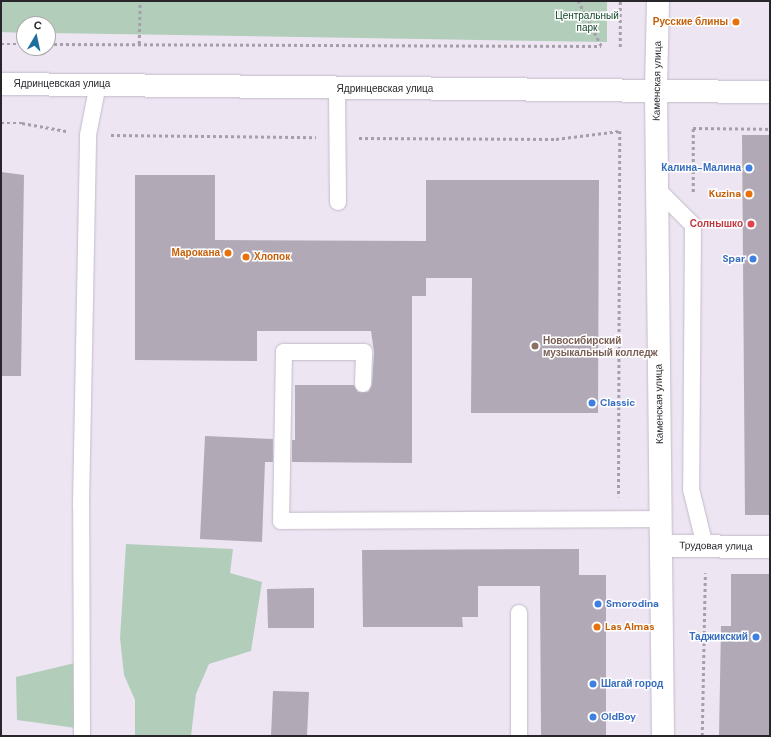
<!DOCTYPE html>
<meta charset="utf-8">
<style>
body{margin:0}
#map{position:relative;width:771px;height:737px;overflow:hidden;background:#eee5f3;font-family:"DM Sans",sans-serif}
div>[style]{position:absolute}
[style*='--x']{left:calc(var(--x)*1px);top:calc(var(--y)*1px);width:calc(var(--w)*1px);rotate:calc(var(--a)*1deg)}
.green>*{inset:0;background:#b2ceba}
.building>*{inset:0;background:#b1a9b6}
.path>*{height:2.5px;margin-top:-1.25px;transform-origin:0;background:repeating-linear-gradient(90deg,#a69faa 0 3px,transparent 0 6px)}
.roads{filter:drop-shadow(0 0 1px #c3bbc8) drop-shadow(0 0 1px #c3bbc8)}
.service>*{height:16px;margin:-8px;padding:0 8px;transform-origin:8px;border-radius:8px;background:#fff}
.minor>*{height:22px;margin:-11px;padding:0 11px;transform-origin:11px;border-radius:11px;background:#fff}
.tertiary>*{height:22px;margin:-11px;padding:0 11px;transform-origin:11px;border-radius:11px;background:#fff}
.dots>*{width:11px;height:11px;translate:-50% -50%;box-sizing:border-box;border:2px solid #fff;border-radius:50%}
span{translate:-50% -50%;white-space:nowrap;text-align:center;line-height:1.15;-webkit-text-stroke:3px #fff;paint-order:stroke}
.park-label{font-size:10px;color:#134629}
.food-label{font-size:10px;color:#c56008;font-weight:700}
.right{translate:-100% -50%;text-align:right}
.left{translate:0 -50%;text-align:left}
.street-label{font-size:10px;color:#29262b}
.shop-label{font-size:10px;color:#366cbe;font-weight:700}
.health-label{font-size:10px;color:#be3a42;font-weight:700}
.education-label{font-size:10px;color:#785e54;font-weight:700}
.frame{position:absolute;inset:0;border:2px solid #29262b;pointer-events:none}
.north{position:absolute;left:16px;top:16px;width:40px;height:40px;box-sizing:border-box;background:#fff;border:1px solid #a9a8aa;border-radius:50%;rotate:9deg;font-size:11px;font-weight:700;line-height:16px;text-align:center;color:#29262b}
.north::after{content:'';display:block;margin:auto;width:14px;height:18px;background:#1d6fa0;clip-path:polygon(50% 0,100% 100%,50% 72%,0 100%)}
</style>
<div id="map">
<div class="green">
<i style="clip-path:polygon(1px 1px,607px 1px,607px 42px,48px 33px,48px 24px,24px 24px,24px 33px,1px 32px)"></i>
<i style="clip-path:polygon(126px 544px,233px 549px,230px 573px,262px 582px,251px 651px,209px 664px,196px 694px,191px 736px,135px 736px,135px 700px,124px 675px,120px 638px)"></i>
<i style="clip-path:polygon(75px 663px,76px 728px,17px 720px,16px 677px)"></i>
</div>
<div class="building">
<i style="clip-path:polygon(742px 135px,770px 135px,770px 515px,745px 515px)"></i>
<i style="clip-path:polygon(1px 172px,24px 175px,21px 376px,1px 376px)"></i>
<i style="clip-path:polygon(135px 175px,215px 175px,215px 240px,426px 241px,426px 180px,599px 180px,598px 413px,471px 413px,472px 278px,426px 278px,426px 296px,412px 296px,412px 463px,292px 462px,292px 440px,295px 440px,295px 385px,354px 385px,358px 392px,368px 392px,372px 384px,374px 352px,371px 331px,257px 331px,257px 361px,135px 360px)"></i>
<i style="clip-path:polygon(205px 436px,273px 439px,273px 462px,265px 462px,262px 542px,200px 539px)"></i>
<i style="clip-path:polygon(579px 549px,579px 575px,606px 575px,606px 736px,541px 736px,540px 586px,478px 586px,478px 617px,462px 617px,463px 627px,363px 627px,362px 550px)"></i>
<i style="clip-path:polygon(731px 574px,770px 574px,770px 736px,719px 736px,721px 626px,731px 626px)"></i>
<i style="clip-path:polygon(314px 588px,314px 628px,268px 628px,267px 589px)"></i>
<i style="clip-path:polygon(273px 691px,309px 692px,307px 736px,271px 736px)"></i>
</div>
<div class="path">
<i style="--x:1;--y:44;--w:23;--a:0"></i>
<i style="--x:48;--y:44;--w:553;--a:0.21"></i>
<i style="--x:601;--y:46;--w:51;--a:-117.1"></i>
<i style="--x:139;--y:44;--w:43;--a:-88.7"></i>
<i style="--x:620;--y:47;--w:46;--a:-90"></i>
<i style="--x:1;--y:123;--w:21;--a:0"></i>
<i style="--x:22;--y:123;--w:45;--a:10.3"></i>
<i style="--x:111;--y:135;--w:205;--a:0.6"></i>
<i style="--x:359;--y:138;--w:197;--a:0.3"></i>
<i style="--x:556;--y:139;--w:64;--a:-7.1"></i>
<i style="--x:620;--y:131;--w:366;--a:90.2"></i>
<i style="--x:693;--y:192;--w:64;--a:-90"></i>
<i style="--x:693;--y:128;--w:77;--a:0.7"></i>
<i style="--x:702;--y:736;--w:163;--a:-88.9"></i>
</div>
<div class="roads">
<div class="service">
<i style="--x:337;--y:89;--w:113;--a:89.5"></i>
<i style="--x:657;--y:189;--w:51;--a:45"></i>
<i style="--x:693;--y:225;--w:264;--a:90.4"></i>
<i style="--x:691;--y:489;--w:59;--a:76.2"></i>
<i style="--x:363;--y:384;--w:32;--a:-88"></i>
<i style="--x:364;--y:352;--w:80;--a:180"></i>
<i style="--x:284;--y:352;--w:169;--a:91"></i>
<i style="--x:281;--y:521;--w:379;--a:-0.3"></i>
<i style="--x:82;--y:736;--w:230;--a:-90.2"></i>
<i style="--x:81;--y:506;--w:371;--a:-88.9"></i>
<i style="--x:88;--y:135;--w:52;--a:-78.9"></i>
<i style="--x:519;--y:736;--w:123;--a:-90"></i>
</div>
<div class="minor">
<i style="--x:1;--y:84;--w:769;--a:0.6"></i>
<i style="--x:661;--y:546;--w:109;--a:0.5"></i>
</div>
<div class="tertiary">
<i style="--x:658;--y:1;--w:89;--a:91.3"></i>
<i style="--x:656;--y:90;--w:646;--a:89.38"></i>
</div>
</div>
<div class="dots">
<i style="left:736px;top:22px;background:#e8710a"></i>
<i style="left:749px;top:168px;background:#3f7fe0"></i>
<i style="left:749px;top:194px;background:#e8710a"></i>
<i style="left:751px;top:224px;background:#e0444e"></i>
<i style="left:228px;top:253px;background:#e8710a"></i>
<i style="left:246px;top:257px;background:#e8710a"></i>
<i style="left:753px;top:259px;background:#3f7fe0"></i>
<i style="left:535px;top:346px;background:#8d6e63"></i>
<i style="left:592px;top:403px;background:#3f7fe0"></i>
<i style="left:598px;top:604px;background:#3f7fe0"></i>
<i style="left:597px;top:627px;background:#e8710a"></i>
<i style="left:756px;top:637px;background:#3f7fe0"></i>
<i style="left:593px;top:684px;background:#3f7fe0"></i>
<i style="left:593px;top:717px;background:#3f7fe0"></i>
</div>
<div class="park-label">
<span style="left:587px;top:21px">Центральный<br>парк</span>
</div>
<div class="food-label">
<span class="right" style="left:728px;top:22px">Русские блины</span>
<span class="right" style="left:741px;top:194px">Kuzina</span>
<span class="right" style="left:220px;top:253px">Марокана</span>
<span class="left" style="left:254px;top:257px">Хлопок</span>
<span class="left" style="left:605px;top:627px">Las Almas</span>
</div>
<div class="street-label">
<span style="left:657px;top:81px;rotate:-89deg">Каменская улица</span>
<span style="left:62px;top:84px">Ядринцевская улица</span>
<span style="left:385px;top:89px">Ядринцевская улица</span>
<span style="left:659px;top:404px;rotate:-91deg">Каменская улица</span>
<span style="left:716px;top:546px;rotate:1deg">Трудовая улица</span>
</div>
<div class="shop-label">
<span class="right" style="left:741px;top:168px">Калина-Малина</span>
<span class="right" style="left:745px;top:259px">Spar</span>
<span class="left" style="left:600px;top:403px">Classic</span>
<span class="left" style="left:606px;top:604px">Smorodina</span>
<span class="right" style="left:748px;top:637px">Таджикский</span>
<span class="left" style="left:601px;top:684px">Шагай город</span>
<span class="left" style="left:601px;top:717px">OldBoy</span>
</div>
<div class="health-label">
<span class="right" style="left:743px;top:224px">Солнышко</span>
</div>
<div class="education-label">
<span class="left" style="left:543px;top:346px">Новосибирский<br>музыкальный колледж</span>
</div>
<div class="frame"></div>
<div class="north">С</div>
</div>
